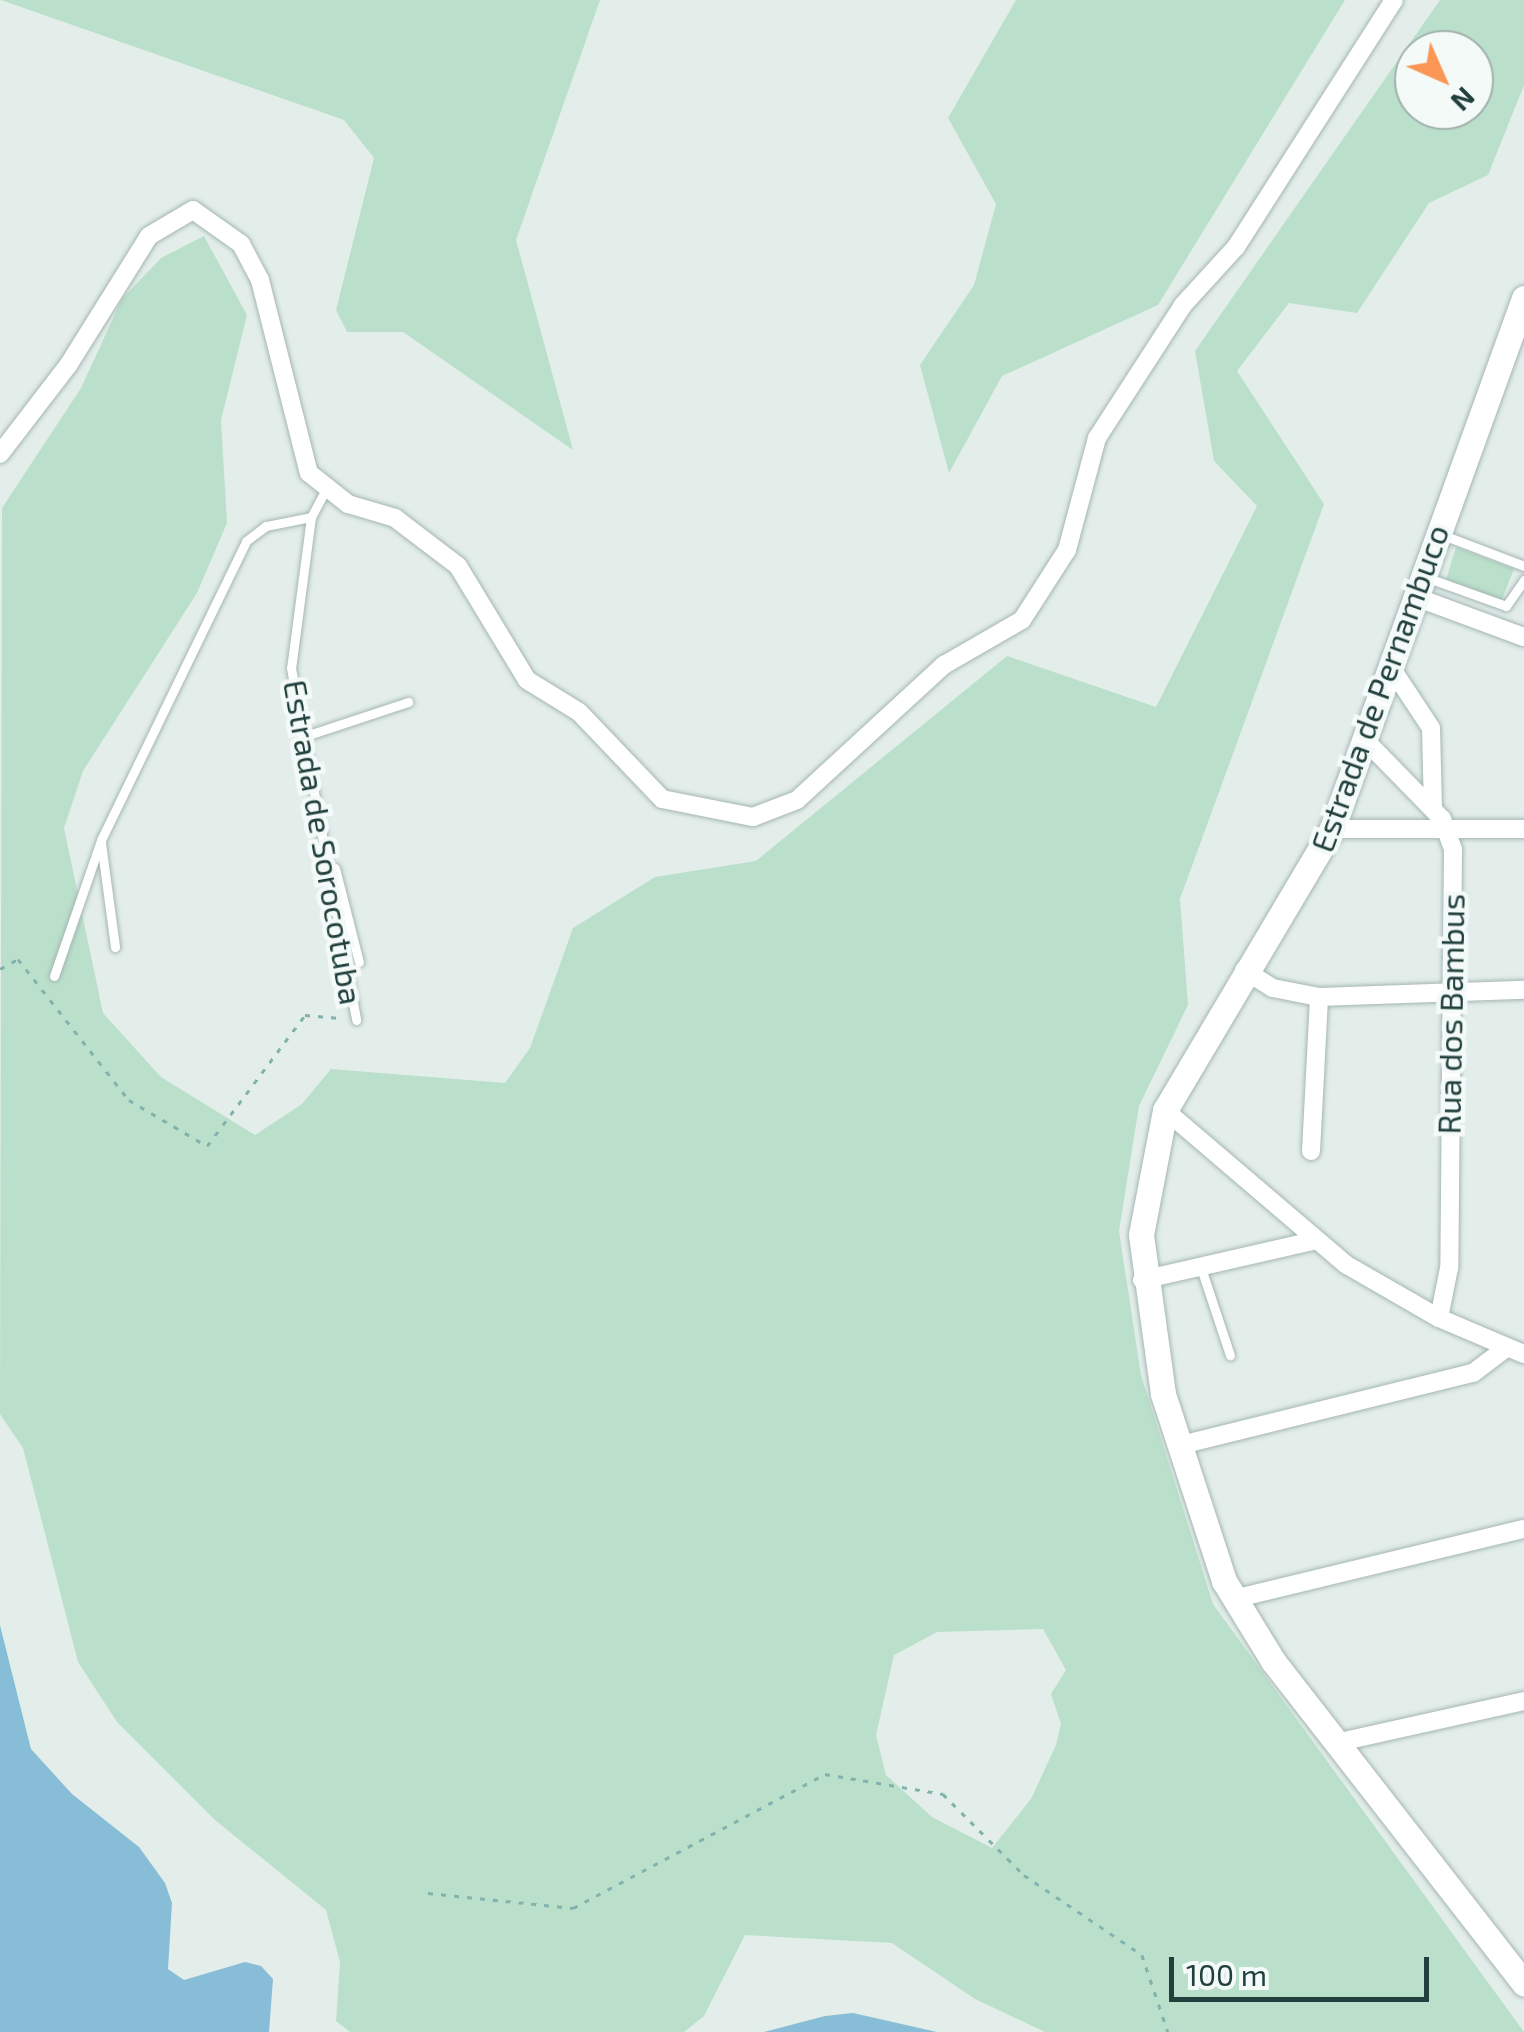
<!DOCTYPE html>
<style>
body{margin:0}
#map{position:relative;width:1524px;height:2032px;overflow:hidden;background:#e3eeeb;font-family:"Exo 2",sans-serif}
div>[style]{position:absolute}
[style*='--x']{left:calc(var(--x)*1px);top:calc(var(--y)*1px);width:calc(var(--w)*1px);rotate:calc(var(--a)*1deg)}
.green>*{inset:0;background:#bae0cb}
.water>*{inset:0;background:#87bdd6}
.path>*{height:2.5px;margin-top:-1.25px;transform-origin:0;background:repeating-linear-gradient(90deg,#81b3ac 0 5px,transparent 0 13px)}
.roads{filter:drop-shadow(0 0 2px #a5b6b3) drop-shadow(0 0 2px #a5b6b3)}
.lane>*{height:9px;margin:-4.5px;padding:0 4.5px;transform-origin:4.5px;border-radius:4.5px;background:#fff}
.street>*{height:18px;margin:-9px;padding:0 9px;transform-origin:9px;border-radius:9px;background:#fff}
.secondary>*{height:25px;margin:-12.5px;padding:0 12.5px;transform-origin:12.5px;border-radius:12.5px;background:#fff}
span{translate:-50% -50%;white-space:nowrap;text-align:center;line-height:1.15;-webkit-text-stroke:9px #f4faf8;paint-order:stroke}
.street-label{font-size:32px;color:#21403d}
.north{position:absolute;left:1394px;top:30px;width:100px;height:100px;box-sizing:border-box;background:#f4faf8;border:2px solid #a0b0ad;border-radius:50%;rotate:135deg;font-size:28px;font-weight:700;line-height:40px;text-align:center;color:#21403d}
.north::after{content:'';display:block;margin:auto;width:35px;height:45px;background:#fb9754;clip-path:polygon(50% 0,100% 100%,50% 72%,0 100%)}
.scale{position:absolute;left:1169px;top:1957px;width:260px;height:45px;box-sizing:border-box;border:5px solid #21403d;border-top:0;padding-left:12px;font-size:30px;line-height:35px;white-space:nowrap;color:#21403d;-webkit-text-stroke:8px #f4faf8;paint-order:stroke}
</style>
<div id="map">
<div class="green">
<i style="clip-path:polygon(1px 0,600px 0,516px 240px,573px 450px,403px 332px,347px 332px,336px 310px,374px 158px,344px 120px)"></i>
<i style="clip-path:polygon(1016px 0,1345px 0,1158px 305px,1002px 376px,949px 473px,920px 365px,974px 285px,996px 204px,948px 118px)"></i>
<i style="clip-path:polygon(evenodd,1440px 0,1524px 0,1524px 85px,1488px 175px,1429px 203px,1357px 313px,1289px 303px,1237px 371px,1324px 504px,1180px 899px,1188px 1005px,1139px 1106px,1119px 1231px,1141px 1375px,1213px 1604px,1524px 2032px,1045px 2032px,975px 1999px,892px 1943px,745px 1935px,704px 2016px,684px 2032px,350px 2032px,336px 2021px,340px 1962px,326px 1910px,215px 1820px,117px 1722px,78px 1662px,23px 1448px,0 1414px,2px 508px,81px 388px,122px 299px,161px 258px,204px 236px,247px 315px,221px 420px,227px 523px,197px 593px,83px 771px,64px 828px,103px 1013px,161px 1077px,255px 1135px,302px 1104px,331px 1069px,505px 1083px,530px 1048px,573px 928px,655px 877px,756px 861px,1007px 656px,1156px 707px,1257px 506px,1214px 461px,1195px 351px,1440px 0,1414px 50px,1474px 50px,1474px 110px,1414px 110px,1414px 50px,1440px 0,1043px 1629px,1066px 1670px,1051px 1694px,1061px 1724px,1056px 1745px,1031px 1799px,992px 1848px,932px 1817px,886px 1775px,876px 1735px,894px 1655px,937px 1632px,1043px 1629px)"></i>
<i style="clip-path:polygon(1456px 547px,1514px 569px,1501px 602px,1445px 583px)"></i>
</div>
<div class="water">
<i style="clip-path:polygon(0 1625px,31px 1749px,72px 1794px,139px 1847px,165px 1883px,172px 1903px,168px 1969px,184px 1980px,245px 1962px,261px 1966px,273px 1979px,269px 2032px,0 2032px)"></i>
<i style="clip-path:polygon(853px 2013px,937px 2032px,764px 2032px,825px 2016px)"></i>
</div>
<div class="path">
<i style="--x:0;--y:969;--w:21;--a:-29"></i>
<i style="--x:18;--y:959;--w:179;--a:51.8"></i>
<i style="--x:129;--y:1100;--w:91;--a:30.5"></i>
<i style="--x:207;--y:1146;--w:164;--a:-53.2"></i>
<i style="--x:305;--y:1015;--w:35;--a:5"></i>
<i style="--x:428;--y:1893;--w:146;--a:5.9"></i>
<i style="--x:573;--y:1908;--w:285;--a:-28"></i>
<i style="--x:825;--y:1774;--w:120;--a:9.6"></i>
<i style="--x:943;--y:1794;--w:115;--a:45"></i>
<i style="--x:1024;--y:1875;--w:143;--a:34.1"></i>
<i style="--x:1142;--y:1955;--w:81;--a:71.3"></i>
</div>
<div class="roads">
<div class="lane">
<i style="--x:326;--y:489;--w:32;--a:118"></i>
<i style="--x:311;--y:517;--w:152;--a:97.5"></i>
<i style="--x:291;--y:668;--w:358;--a:79.5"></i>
<i style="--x:1443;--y:535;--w:87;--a:20.9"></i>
<i style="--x:1428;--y:578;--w:83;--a:19.7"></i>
<i style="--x:1506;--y:606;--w:32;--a:-55"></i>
<i style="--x:302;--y:737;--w:112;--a:-18.3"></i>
<i style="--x:101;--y:843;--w:105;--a:82.3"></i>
<i style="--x:335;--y:868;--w:97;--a:75.7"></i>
<i style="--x:54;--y:976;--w:144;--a:-70.9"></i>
<i style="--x:101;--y:840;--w:332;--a:-64.1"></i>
<i style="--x:246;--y:541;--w:25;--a:-37"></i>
<i style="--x:266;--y:526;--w:46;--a:-11.3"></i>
<i style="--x:1201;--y:1268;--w:92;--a:71.6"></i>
</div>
<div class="street">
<i style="--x:0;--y:454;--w:113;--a:-52.5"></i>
<i style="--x:69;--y:364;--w:151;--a:-58"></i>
<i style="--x:149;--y:236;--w:51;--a:-30.6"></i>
<i style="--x:193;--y:210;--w:59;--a:35.3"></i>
<i style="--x:241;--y:244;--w:41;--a:62.2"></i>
<i style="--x:260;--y:280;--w:199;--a:75.8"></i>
<i style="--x:309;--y:473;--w:50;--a:38.5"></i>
<i style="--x:348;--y:504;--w:49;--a:16.6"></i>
<i style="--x:395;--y:518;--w:79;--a:37.3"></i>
<i style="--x:458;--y:566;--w:133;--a:58.8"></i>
<i style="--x:527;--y:680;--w:61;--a:31.6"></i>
<i style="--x:579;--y:712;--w:120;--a:46.3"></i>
<i style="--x:662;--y:799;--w:93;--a:11.2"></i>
<i style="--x:753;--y:817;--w:47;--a:-21.1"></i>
<i style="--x:797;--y:800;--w:200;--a:-42.6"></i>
<i style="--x:944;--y:665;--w:90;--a:-30"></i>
<i style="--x:1022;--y:620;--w:83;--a:-57.3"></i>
<i style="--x:1067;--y:550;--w:116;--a:-75"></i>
<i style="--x:1097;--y:438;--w:158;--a:-57.1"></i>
<i style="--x:1183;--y:305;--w:79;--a:-47.6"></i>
<i style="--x:1236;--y:247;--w:293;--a:-57.4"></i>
<i style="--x:1413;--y:596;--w:118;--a:20.3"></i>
<i style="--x:1390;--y:666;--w:74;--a:56.5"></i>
<i style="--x:1431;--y:728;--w:80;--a:88.6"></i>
<i style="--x:1366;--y:741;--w:109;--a:45.7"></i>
<i style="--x:1442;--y:819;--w:33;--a:70"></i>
<i style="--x:1453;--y:850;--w:418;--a:90.5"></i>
<i style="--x:1449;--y:1268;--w:51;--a:101.3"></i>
<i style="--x:1332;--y:829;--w:192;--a:0"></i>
<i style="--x:1244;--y:970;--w:34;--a:32"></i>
<i style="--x:1273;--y:988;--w:47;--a:11.1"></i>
<i style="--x:1319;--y:997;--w:205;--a:-2"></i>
<i style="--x:1165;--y:1110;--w:237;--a:40.5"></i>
<i style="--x:1345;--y:1264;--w:108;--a:29.9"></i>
<i style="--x:1439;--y:1318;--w:92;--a:23"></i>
<i style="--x:1311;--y:1151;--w:154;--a:-87"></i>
<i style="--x:1142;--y:1280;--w:174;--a:-12.9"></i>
<i style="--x:1177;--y:1446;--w:305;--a:-13.9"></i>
<i style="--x:1473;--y:1373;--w:41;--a:-37.1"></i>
<i style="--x:1234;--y:1599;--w:298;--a:-13.6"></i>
<i style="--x:1335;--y:1743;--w:194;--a:-12.5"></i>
</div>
<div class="secondary">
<i style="--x:1524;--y:298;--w:565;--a:109.88"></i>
<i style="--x:1332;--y:829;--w:327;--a:120.7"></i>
<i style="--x:1165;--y:1110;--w:127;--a:100.9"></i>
<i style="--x:1141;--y:1235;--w:161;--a:82.1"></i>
<i style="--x:1163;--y:1394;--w:197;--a:71.9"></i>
<i style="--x:1224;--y:1581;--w:94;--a:58.5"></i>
<i style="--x:1273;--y:1661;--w:409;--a:52.1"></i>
</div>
</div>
<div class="street-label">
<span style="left:1379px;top:688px;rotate:-70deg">Estrada de Pernambuco</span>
<span style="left:324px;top:842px;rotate:80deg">Estrada de Sorocotuba</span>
<span style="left:1450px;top:1014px;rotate:-89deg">Rua dos Bambus</span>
</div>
<div class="north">N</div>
<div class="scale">100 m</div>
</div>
